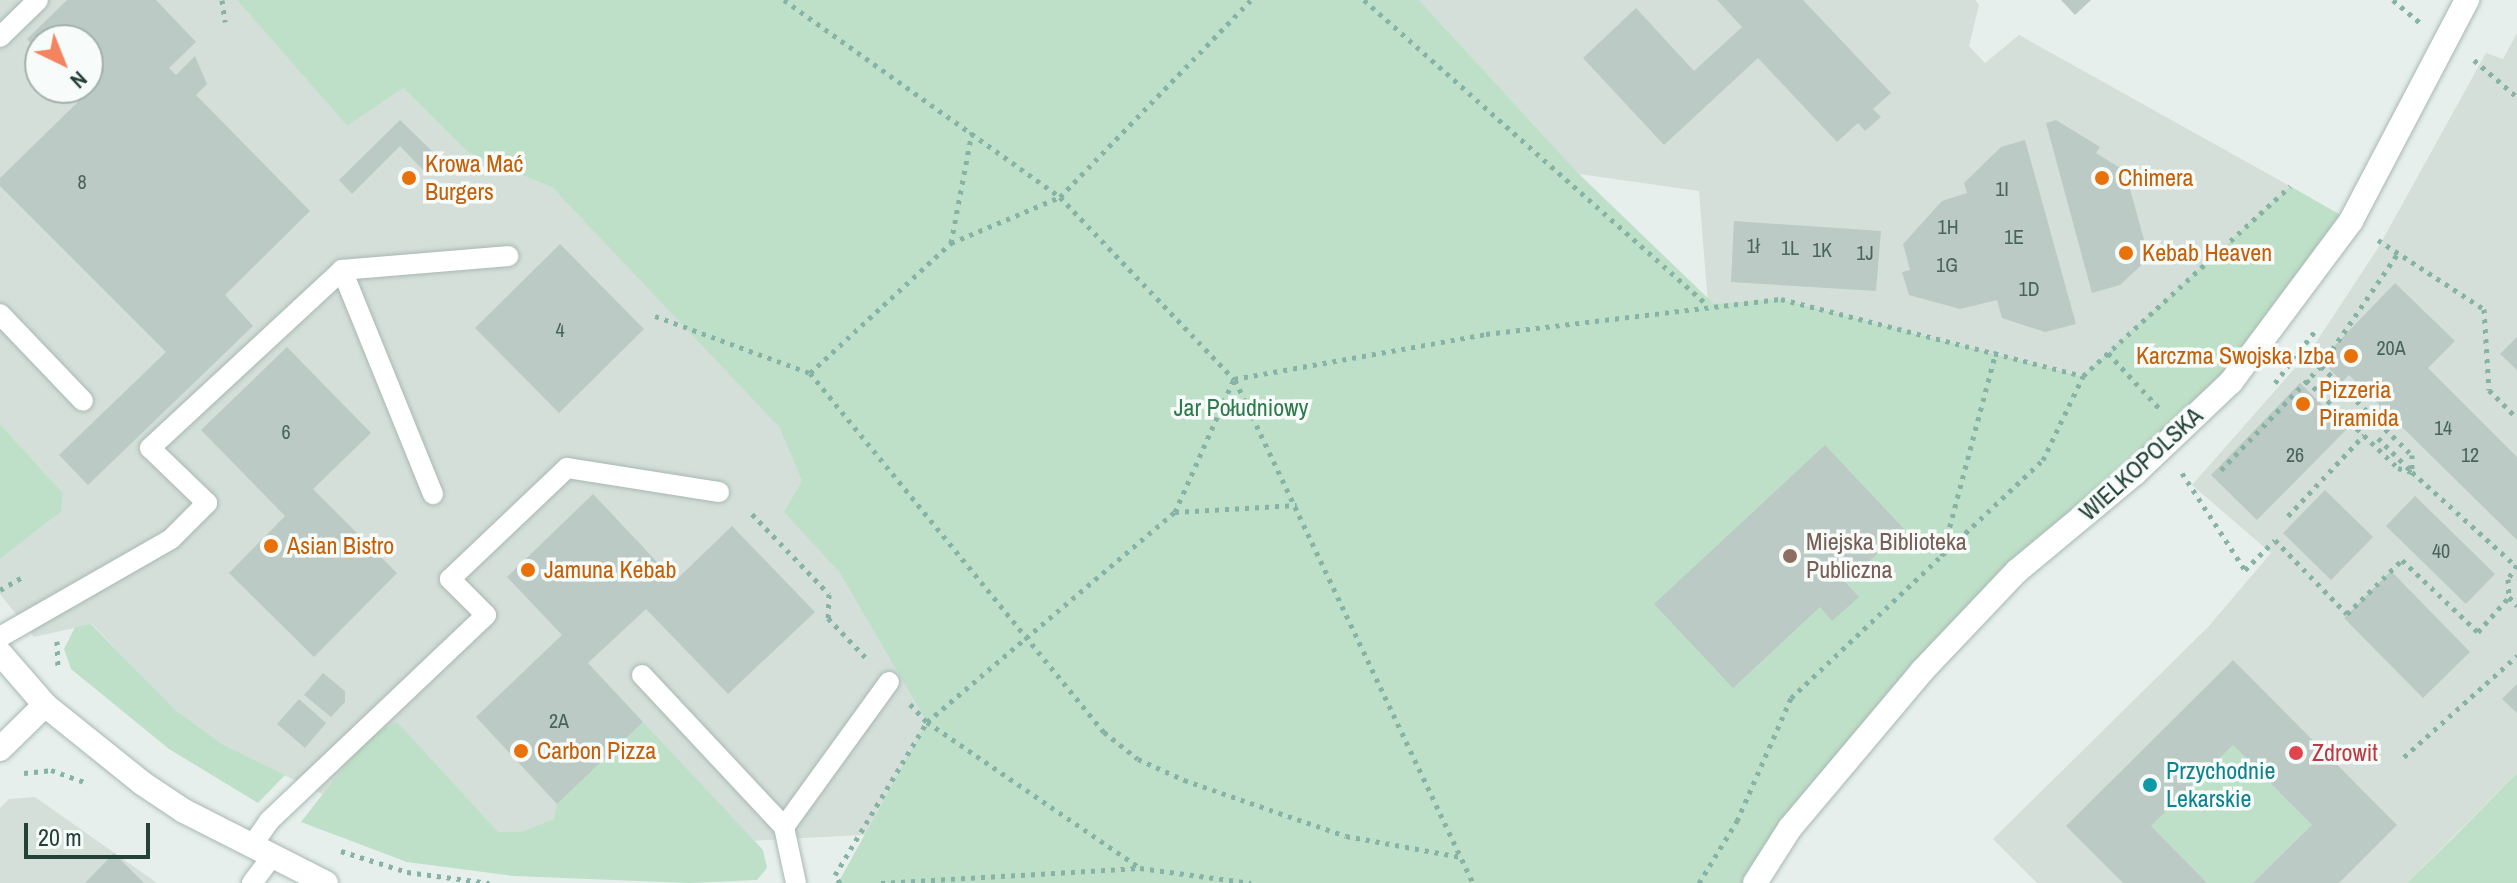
<!DOCTYPE html>
<meta charset="utf-8">
<style>
body{margin:0}
#map{position:relative;width:2517px;height:883px;overflow:hidden;background:#e6efeb;font-family:"Archivo Narrow",sans-serif}
div>[style]{position:absolute}
[style*='--x']{left:calc(var(--x)*1px);top:calc(var(--y)*1px);width:calc(var(--w)*1px);rotate:calc(var(--a)*1deg)}
.built>*{inset:0;background:#d4dfda}
.green>*{inset:0;background:#bfe0c8}
.building>*{inset:0;background:#bbcac4}
.path>*{height:5px;margin-top:-2.5px;transform-origin:0;background:repeating-linear-gradient(90deg,#86b3a5 0 4px,transparent 0 10px)}
.roads{filter:drop-shadow(0 0 2px #a8b8b2) drop-shadow(0 0 2px #a8b8b2)}
.service>*{height:20px;margin:-10px;padding:0 10px;transform-origin:10px;border-radius:10px;background:#fff}
.minor>*{height:24px;margin:-12px;padding:0 12px;transform-origin:12px;border-radius:12px;background:#fff}
.tertiary>*{height:24px;margin:-12px;padding:0 12px;transform-origin:12px;border-radius:12px;background:#fff}
.dots>*{width:22px;height:22px;translate:-50% -50%;box-sizing:border-box;border:4px solid #f7fbf9;border-radius:50%}
span{translate:-50% -50%;white-space:nowrap;text-align:center;line-height:1.15;-webkit-text-stroke:7px #f7fbf9;paint-order:stroke}
.number-label{font-size:20px;color:#4a645c}
.number-label span{-webkit-text-stroke-width:0}
.food-label{font-size:24px;color:#c56008}
.left{translate:0 -50%;text-align:left}
.right{translate:-100% -50%;text-align:right}
.park-label{font-size:24px;color:#2d7a4b}
.street-label{font-size:24px;color:#24423a}
.education-label{font-size:24px;color:#785e54}
.health-label{font-size:24px;color:#be3a42}
.culture-label{font-size:24px;color:#0d838f}
.north{position:absolute;left:24px;top:24px;width:80px;height:80px;box-sizing:border-box;background:#f7fbf9;border:2px solid #a3b1ad;border-radius:50%;rotate:137deg;font-size:22px;font-weight:700;line-height:32px;text-align:center;color:#24423a}
.north::after{content:'';display:block;margin:auto;width:28px;height:36px;background:#f4845f;clip-path:polygon(50% 0,100% 100%,50% 72%,0 100%)}
.scale{position:absolute;left:24px;top:823px;width:126px;height:36px;box-sizing:border-box;border:4px solid #24423a;border-top:0;padding-left:10px;font-size:24px;line-height:28px;white-space:nowrap;color:#24423a;-webkit-text-stroke:6px #f7fbf9;paint-order:stroke}
</style>
<div id="map">
<div class="built">
<i style="clip-path:polygon(evenodd,0 0,237px 0,347px 126px,402px 87px,469px 153px,553px 188px,821px 449px,966px 712px,901px 833px,637px 847px,470px 837px,332px 799px,222px 744px,174px 710px,92px 624px,34px 637px,0 594px,0 559px,61px 512px,63px 493px,0 424px,0 0,40px 40px,88px 40px,88px 88px,40px 88px,40px 40px)"></i>
<i style="clip-path:polygon(1419px 0,1975px 0,1979px 5px,1969px 46px,1985px 63px,2019px 35px,2290px 186px,2083px 376px,1781px 299px,1708px 305px,1699px 191px,1579px 174px)"></i>
<i style="clip-path:polygon(2517px 33px,2517px 773px,2407px 883px,2037px 883px,1993px 839px,2208px 627px,2271px 553px,2192px 485px,2311px 350px,2378px 248px,2486px 53px,2503px 59px)"></i>
<i style="clip-path:polygon(35px 797px,157px 883px,0 883px,0 808px,9px 799px)"></i>
</div>
<div class="green">
<i style="clip-path:polygon(237px 0,1419px 0,1579px 174px,1714px 304px,1781px 299px,2082px 376px,2290px 186px,2351px 221px,2231px 382px,2017px 571px,1755px 883px,838px 883px,927px 722px,840px 573px,784px 512px,802px 481px,780px 428px,553px 188px,469px 153px,403px 88px,347px 126px)"></i>
<i style="clip-path:polygon(0 424px,63px 493px,61px 512px,0 559px)"></i>
<i style="clip-path:polygon(91px 624px,175px 710px,222px 744px,285px 775px,258px 803px,169px 749px,71px 669px,64px 649px,75px 627px)"></i>
<i style="clip-path:polygon(397px 722px,498px 832px,521px 832px,554px 819px,557px 804px,643px 722px,763px 850px,767px 868px,757px 880px,690px 883px,513px 876px,407px 862px,301px 822px,368px 736px)"></i>
<i style="clip-path:polygon(2233px 745px,2312px 825px,2253px 883px,2207px 883px,2151px 826px)"></i>
<i style="clip-path:polygon(2517px 773px,2517px 883px,2407px 883px,2455px 836px)"></i>
</div>
<div class="building">
<i style="clip-path:polygon(67px 0,156px 0,196px 42px,169px 68px,176px 75px,195px 56px,207px 84px,196px 95px,310px 211px,225px 295px,253px 326px,88px 485px,59px 455px,166px 352px,0 186px,0 178px,83px 97px,74px 88px,88px 88px,88px 40px,40px 40px,40px 53px,27px 39px)"></i>
<i style="clip-path:polygon(1717px 0,1803px 0,1891px 93px,1873px 109px,1881px 117px,1865px 131px,1858px 123px,1837px 142px,1758px 58px,1664px 145px,1583px 58px,1636px 8px,1694px 71px,1742px 27px)"></i>
<i style="clip-path:polygon(2061px 0,2091px 0,2075px 15px)"></i>
<i style="clip-path:polygon(400px 120px,438px 157px,424px 171px,400px 146px,352px 194px,339px 180px)"></i>
<i style="clip-path:polygon(2056px 120px,2100px 147px,2096px 153px,2125px 171px,2149px 258px,2120px 285px,2092px 293px,2046px 123px)"></i>
<i style="clip-path:polygon(2025px 140px,2076px 324px,2045px 332px,2002px 318px,1997px 300px,1960px 309px,1909px 295px,1902px 272px,1910px 270px,1903px 244px,1942px 201px,1967px 193px,1964px 183px,2001px 147px)"></i>
<i style="clip-path:polygon(1734px 221px,1881px 231px,1876px 291px,1731px 282px)"></i>
<i style="clip-path:polygon(560px 244px,644px 329px,559px 413px,475px 328px)"></i>
<i style="clip-path:polygon(2395px 283px,2455px 341px,2428px 368px,2517px 457px,2517px 540px,2349px 375px,2342px 382px,2321px 360px)"></i>
<i style="clip-path:polygon(2517px 337px,2517px 370px,2500px 354px)"></i>
<i style="clip-path:polygon(287px 347px,371px 433px,313px 489px,397px 573px,314px 657px,229px 573px,285px 516px,201px 430px)"></i>
<i style="clip-path:polygon(2300px 383px,2347px 429px,2257px 520px,2211px 475px)"></i>
<i style="clip-path:polygon(1825px 445px,1904px 529px,1846px 583px,1859px 597px,1832px 621px,1820px 607px,1733px 688px,1654px 604px)"></i>
<i style="clip-path:polygon(2325px 490px,2373px 537px,2331px 580px,2283px 533px)"></i>
<i style="clip-path:polygon(593px 494px,675px 581px,732px 526px,815px 612px,728px 694px,646px 609px,588px 663px,643px 722px,557px 804px,476px 717px,562px 635px,507px 577px)"></i>
<i style="clip-path:polygon(2415px 496px,2495px 574px,2466px 604px,2386px 526px)"></i>
<i style="clip-path:polygon(2391px 571px,2470px 652px,2423px 698px,2344px 618px)"></i>
<i style="clip-path:polygon(2233px 660px,2397px 825px,2339px 883px,2253px 883px,2312px 825px,2233px 745px,2151px 826px,2207px 883px,2123px 883px,2066px 826px)"></i>
<i style="clip-path:polygon(323px 673px,345px 691px,345px 702px,331px 717px,304px 695px)"></i>
<i style="clip-path:polygon(2517px 684px,2517px 713px,2502px 699px)"></i>
<i style="clip-path:polygon(299px 699px,326px 723px,305px 748px,277px 724px)"></i>
<i style="clip-path:polygon(114px 853px,144px 883px,85px 883px)"></i>
</div>
<div class="path">
<i style="--x:222;--y:0;--w:22;--a:82"></i>
<i style="--x:784;--y:0;--w:339;--a:35.5"></i>
<i style="--x:1060;--y:197;--w:252;--a:46.3"></i>
<i style="--x:1234;--y:379;--w:256;--a:-10.1"></i>
<i style="--x:1486;--y:334;--w:297;--a:-6.8"></i>
<i style="--x:1781;--y:299;--w:312;--a:14.3"></i>
<i style="--x:1364;--y:0;--w:458;--a:41.6"></i>
<i style="--x:2393;--y:0;--w:35;--a:40"></i>
<i style="--x:2474;--y:60;--w:57;--a:40.7"></i>
<i style="--x:2378;--y:240;--w:126;--a:33.1"></i>
<i style="--x:2484;--y:309;--w:81;--a:86.5"></i>
<i style="--x:2489;--y:390;--w:40;--a:45"></i>
<i style="--x:951;--y:243;--w:113;--a:-79.3"></i>
<i style="--x:655;--y:316;--w:165;--a:20.2"></i>
<i style="--x:810;--y:373;--w:464;--a:50.7"></i>
<i style="--x:1104;--y:732;--w:43;--a:38.5"></i>
<i style="--x:1138;--y:759;--w:51;--a:24.5"></i>
<i style="--x:1184;--y:780;--w:171;--a:19.1"></i>
<i style="--x:1346;--y:836;--w:117;--a:10.3"></i>
<i style="--x:2108;--y:353;--w:75;--a:47.2"></i>
<i style="--x:2321;--y:366;--w:127;--a:44.4"></i>
<i style="--x:2412;--y:455;--w:17;--a:90"></i>
<i style="--x:810;--y:373;--w:192;--a:-42.7"></i>
<i style="--x:951;--y:243;--w:118;--a:-22.9"></i>
<i style="--x:1060;--y:197;--w:274;--a:-45.9"></i>
<i style="--x:1235;--y:380;--w:556;--a:64.68"></i>
<i style="--x:2306;--y:380;--w:127;--a:43.7"></i>
<i style="--x:2398;--y:468;--w:15;--a:16"></i>
<i style="--x:2412;--y:472;--w:140;--a:42.1"></i>
<i style="--x:2275;--y:383;--w:66;--a:-52.4"></i>
<i style="--x:2378;--y:438;--w:47;--a:45"></i>
<i style="--x:2221;--y:470;--w:144;--a:-46.1"></i>
<i style="--x:2321;--y:366;--w:137;--a:-55.7"></i>
<i style="--x:2182;--y:473;--w:116;--a:57"></i>
<i style="--x:2245;--y:570;--w:42;--a:-45"></i>
<i style="--x:2275;--y:540;--w:103;--a:45.8"></i>
<i style="--x:2347;--y:614;--w:77;--a:-44.5"></i>
<i style="--x:2402;--y:560;--w:105;--a:43.5"></i>
<i style="--x:2478;--y:632;--w:47;--a:-48.5"></i>
<i style="--x:1175;--y:512;--w:122;--a:-3.3"></i>
<i style="--x:752;--y:514;--w:111;--a:46.1"></i>
<i style="--x:829;--y:594;--w:24;--a:92"></i>
<i style="--x:828;--y:618;--w:57;--a:46.4"></i>
<i style="--x:2288;--y:516;--w:111;--a:-46.8"></i>
<i style="--x:1942;--y:556;--w:212;--a:-75.2"></i>
<i style="--x:2517;--y:565;--w:17;--a:123"></i>
<i style="--x:2508;--y:579;--w:18;--a:87"></i>
<i style="--x:2509;--y:597;--w:12;--a:48"></i>
<i style="--x:0;--y:590;--w:24;--a:-30"></i>
<i style="--x:57;--y:641;--w:26;--a:88"></i>
<i style="--x:910;--y:704;--w:25;--a:47"></i>
<i style="--x:927;--y:722;--w:258;--a:34.4"></i>
<i style="--x:2404;--y:757;--w:152;--a:-41.8"></i>
<i style="--x:24;--y:773;--w:27;--a:-6"></i>
<i style="--x:51;--y:770;--w:35;--a:20"></i>
<i style="--x:341;--y:851;--w:69;--a:17.7"></i>
<i style="--x:407;--y:872;--w:83;--a:7.6"></i>
<i style="--x:840;--y:883;--w:9;--a:-122"></i>
<i style="--x:835;--y:875;--w:179;--a:-59"></i>
<i style="--x:927;--y:722;--w:325;--a:-40.3"></i>
<i style="--x:1175;--y:512;--w:145;--a:-66.1"></i>
<i style="--x:881;--y:883;--w:259;--a:-3.3"></i>
<i style="--x:1140;--y:868;--w:112;--a:7.7"></i>
<i style="--x:1699;--y:883;--w:73;--a:-58.5"></i>
<i style="--x:1737;--y:821;--w:134;--a:-66.3"></i>
<i style="--x:1791;--y:698;--w:347;--a:-43.4"></i>
<i style="--x:2043;--y:460;--w:93;--a:-64.5"></i>
<i style="--x:2083;--y:376;--w:281;--a:-42.5"></i>
</div>
<div class="roads">
<div class="service">
<i style="--x:0;--y:37;--w:53;--a:-44.2"></i>
<i style="--x:342;--y:270;--w:242;--a:67.9"></i>
<i style="--x:0;--y:314;--w:120;--a:46.3"></i>
<i style="--x:0;--y:637;--w:197;--a:-29.8"></i>
<i style="--x:171;--y:539;--w:51;--a:-45"></i>
<i style="--x:207;--y:503;--w:79;--a:-136"></i>
<i style="--x:150;--y:448;--w:262;--a:-42.8"></i>
<i style="--x:342;--y:270;--w:167;--a:-4.8"></i>
<i style="--x:642;--y:675;--w:208;--a:46.9"></i>
<i style="--x:784;--y:827;--w:57;--a:77.9"></i>
<i style="--x:784;--y:827;--w:179;--a:-54.1"></i>
<i style="--x:251;--y:847;--w:32;--a:-55"></i>
<i style="--x:269;--y:821;--w:299;--a:-43.5"></i>
<i style="--x:486;--y:615;--w:51;--a:-135"></i>
<i style="--x:450;--y:579;--w:161;--a:-43.5"></i>
<i style="--x:567;--y:468;--w:154;--a:9"></i>
<i style="--x:252;--y:883;--w:31;--a:-53"></i>
</div>
<div class="minor">
<i style="--x:0;--y:749;--w:63;--a:-44.4"></i>
<i style="--x:1755;--y:883;--w:65;--a:-57.5"></i>
<i style="--x:1790;--y:828;--w:205;--a:-49.9"></i>
<i style="--x:1922;--y:671;--w:138;--a:-46.5"></i>
<i style="--x:2017;--y:571;--w:153;--a:-39.7"></i>
<i style="--x:2135;--y:473;--w:132;--a:-43.5"></i>
<i style="--x:2231;--y:382;--w:201;--a:-53.3"></i>
<i style="--x:2351;--y:221;--w:250;--a:-62.3"></i>
</div>
<div class="tertiary">
<i style="--x:0;--y:653;--w:69;--a:49.1"></i>
<i style="--x:45;--y:705;--w:124;--a:38.8"></i>
<i style="--x:142;--y:783;--w:50;--a:33.7"></i>
<i style="--x:184;--y:811;--w:159;--a:26.9"></i>
</div>
</div>
<div class="dots">
<i style="left:409px;top:178px;background:#e8710a"></i>
<i style="left:2102px;top:178px;background:#e8710a"></i>
<i style="left:2126px;top:253px;background:#e8710a"></i>
<i style="left:2351px;top:356px;background:#e8710a"></i>
<i style="left:2303px;top:404px;background:#e8710a"></i>
<i style="left:271px;top:546px;background:#e8710a"></i>
<i style="left:1790px;top:556px;background:#8d6e63"></i>
<i style="left:528px;top:570px;background:#e8710a"></i>
<i style="left:521px;top:751px;background:#e8710a"></i>
<i style="left:2296px;top:753px;background:#e0444e"></i>
<i style="left:2150px;top:785px;background:#0f9aa8"></i>
</div>
<div class="number-label">
<span style="left:82px;top:181px">8</span>
<span style="left:2002px;top:188px">1I</span>
<span style="left:1948px;top:226px">1H</span>
<span style="left:2014px;top:236px">1E</span>
<span style="left:1753px;top:245px">1ł</span>
<span style="left:1790px;top:247px">1L</span>
<span style="left:1822px;top:249px">1K</span>
<span style="left:1865px;top:252px">1J</span>
<span style="left:1947px;top:264px">1G</span>
<span style="left:2029px;top:288px">1D</span>
<span style="left:560px;top:329px">4</span>
<span style="left:2391px;top:347px">20A</span>
<span style="left:2443px;top:427px">14</span>
<span style="left:286px;top:431px">6</span>
<span style="left:2295px;top:454px">26</span>
<span style="left:2470px;top:454px">12</span>
<span style="left:2441px;top:550px">40</span>
<span style="left:559px;top:720px">2A</span>
</div>
<div class="food-label">
<span class="left" style="left:425px;top:178px">Krowa Mać<br>Burgers</span>
<span class="left" style="left:2118px;top:178px">Chimera</span>
<span class="left" style="left:2142px;top:253px">Kebab Heaven</span>
<span class="right" style="left:2335px;top:356px">Karczma Swojska Izba</span>
<span class="left" style="left:2319px;top:404px">Pizzeria<br>Piramida</span>
<span class="left" style="left:287px;top:546px">Asian Bistro</span>
<span class="left" style="left:544px;top:570px">Jamuna Kebab</span>
<span class="left" style="left:537px;top:751px">Carbon Pizza</span>
</div>
<div class="park-label">
<span style="left:1241px;top:408px">Jar Południowy</span>
</div>
<div class="street-label">
<span style="left:2141px;top:464px;rotate:-42deg">WIELKOPOLSKA</span>
</div>
<div class="education-label">
<span class="left" style="left:1806px;top:556px">Miejska Biblioteka<br>Publiczna</span>
</div>
<div class="health-label">
<span class="left" style="left:2312px;top:753px">Zdrowit</span>
</div>
<div class="culture-label">
<span class="left" style="left:2166px;top:785px">Przychodnie<br>Lekarskie</span>
</div>
<div class="north">N</div>
<div class="scale">20 m</div>
</div>
